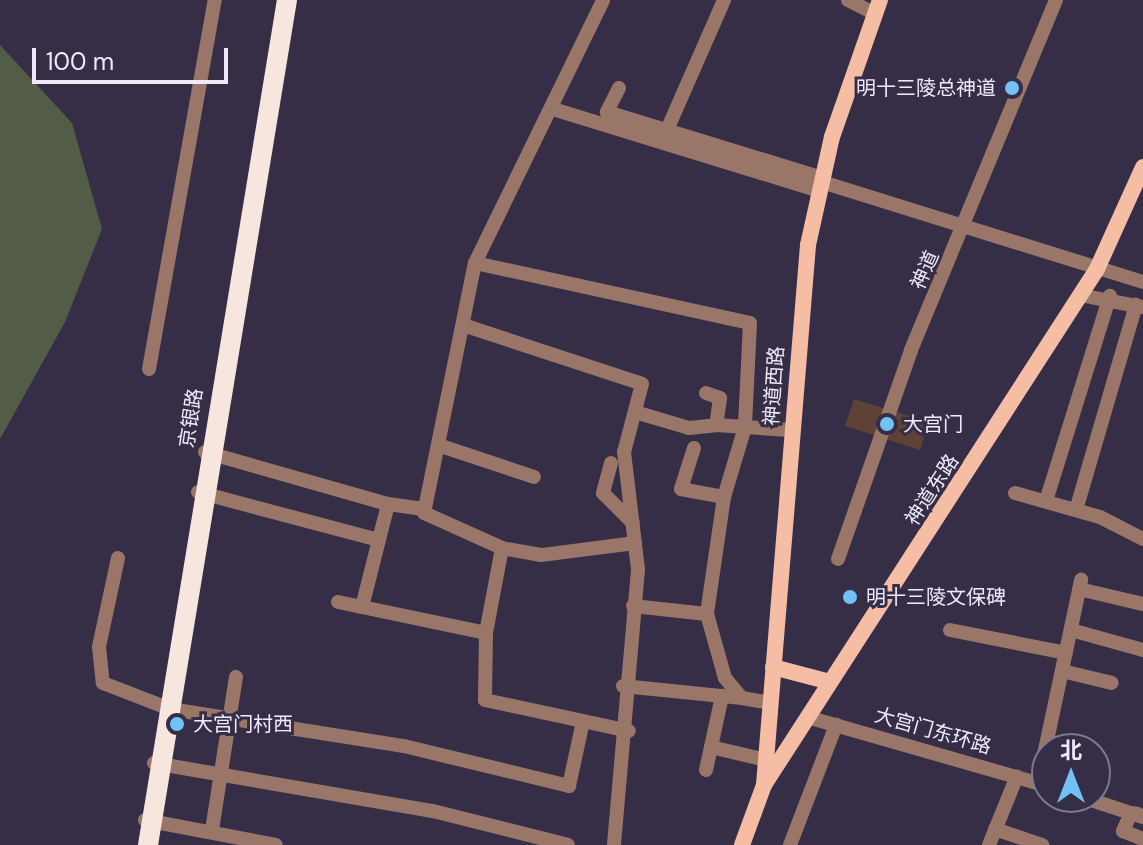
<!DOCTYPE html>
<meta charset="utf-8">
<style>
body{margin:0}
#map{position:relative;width:1143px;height:845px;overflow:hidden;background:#352e46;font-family:"DM Sans","Noto Sans SC",sans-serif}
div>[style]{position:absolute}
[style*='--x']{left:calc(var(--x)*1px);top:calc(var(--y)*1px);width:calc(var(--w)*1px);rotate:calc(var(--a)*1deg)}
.green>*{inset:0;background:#535c47}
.building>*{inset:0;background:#5e4235}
.minor>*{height:14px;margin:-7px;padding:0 7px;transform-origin:7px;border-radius:7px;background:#997668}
.major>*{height:16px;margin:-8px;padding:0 8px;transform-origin:8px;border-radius:8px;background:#f6bda5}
.highway>*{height:20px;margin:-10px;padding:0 10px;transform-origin:10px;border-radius:10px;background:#f7e6de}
.dots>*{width:22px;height:22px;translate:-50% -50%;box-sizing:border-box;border:4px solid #352e46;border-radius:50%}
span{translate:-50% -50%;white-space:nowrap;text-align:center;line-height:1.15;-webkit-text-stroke:6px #352e46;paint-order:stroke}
.poi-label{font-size:20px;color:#eeeafa}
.right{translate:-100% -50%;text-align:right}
.left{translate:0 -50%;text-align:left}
.street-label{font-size:20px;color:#eeeafa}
.north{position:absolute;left:1031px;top:733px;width:80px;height:80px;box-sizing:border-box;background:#352e46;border:2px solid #7f798e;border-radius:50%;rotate:0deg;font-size:22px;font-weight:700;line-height:32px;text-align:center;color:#eeeafa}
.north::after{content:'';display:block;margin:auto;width:28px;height:36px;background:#72c1f5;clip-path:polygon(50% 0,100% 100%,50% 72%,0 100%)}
.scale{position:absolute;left:32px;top:48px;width:196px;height:36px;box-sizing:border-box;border:4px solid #eeeafa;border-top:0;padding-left:10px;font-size:24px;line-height:28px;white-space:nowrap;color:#eeeafa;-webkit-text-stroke:6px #352e46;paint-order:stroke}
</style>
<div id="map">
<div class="green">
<i style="clip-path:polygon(0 45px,72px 123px,102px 229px,65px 322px,0 439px)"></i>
</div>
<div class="building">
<i style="clip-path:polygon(854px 399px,929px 422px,920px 450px,845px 426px)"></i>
</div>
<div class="minor">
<i style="--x:848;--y:0;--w:30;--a:27"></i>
<i style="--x:619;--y:88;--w:27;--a:117"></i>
<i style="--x:607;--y:112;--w:226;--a:17"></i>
<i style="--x:553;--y:109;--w:279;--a:17.1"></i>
<i style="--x:667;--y:130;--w:142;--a:-66.3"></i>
<i style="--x:822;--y:182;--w:336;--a:17.3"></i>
<i style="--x:475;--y:263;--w:292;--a:-64"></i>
<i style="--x:1080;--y:295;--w:63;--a:11"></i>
<i style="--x:463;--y:325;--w:188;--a:18.2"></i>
<i style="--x:642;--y:384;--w:70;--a:104.8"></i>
<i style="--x:624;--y:452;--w:119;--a:83.2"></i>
<i style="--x:638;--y:570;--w:276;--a:95"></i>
<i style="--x:149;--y:369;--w:375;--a:-79.9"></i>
<i style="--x:706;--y:393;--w:15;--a:20"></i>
<i style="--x:720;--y:398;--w:27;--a:98"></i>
<i style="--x:716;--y:425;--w:74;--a:3.9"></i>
<i style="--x:635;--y:412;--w:56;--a:16.5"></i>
<i style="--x:689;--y:428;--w:27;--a:-6"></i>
<i style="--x:438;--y:445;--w:101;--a:18.4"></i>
<i style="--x:694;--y:448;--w:43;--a:107.6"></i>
<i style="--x:681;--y:489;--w:44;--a:10.5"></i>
<i style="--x:205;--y:452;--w:190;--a:15.9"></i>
<i style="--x:611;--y:463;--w:31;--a:105"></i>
<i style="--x:603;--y:493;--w:42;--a:45"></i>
<i style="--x:198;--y:492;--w:187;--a:14.9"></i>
<i style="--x:1015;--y:493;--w:88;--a:15.8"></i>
<i style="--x:1100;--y:517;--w:48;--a:27.1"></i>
<i style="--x:1046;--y:501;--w:215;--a:-72.7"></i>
<i style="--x:1076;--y:510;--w:214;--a:-73.7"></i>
<i style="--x:635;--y:543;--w:95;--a:172.7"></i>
<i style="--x:541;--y:555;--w:40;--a:-170"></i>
<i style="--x:502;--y:548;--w:85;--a:-155.8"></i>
<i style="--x:424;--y:513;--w:255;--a:-78.5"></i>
<i style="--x:475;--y:263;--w:281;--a:12.3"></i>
<i style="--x:750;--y:323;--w:104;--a:92.8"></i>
<i style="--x:745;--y:427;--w:73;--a:106.7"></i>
<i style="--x:724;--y:497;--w:118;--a:98.3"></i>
<i style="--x:707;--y:614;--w:66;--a:74.3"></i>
<i style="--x:725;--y:678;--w:26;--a:50"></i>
<i style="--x:742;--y:698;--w:28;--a:10"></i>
<i style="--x:502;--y:548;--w:86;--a:100.7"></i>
<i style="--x:486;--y:633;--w:67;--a:90.9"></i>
<i style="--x:485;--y:700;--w:147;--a:12.1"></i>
<i style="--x:118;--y:558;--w:91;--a:102.1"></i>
<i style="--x:99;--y:647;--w:36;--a:84"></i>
<i style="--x:103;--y:683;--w:72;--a:21.2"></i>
<i style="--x:170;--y:709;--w:237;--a:9"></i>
<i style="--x:404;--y:746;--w:170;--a:13.6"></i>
<i style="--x:569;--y:786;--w:66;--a:-77.8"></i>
<i style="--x:838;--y:559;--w:221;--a:-70.7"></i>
<i style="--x:911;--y:350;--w:379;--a:-67.5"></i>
<i style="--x:1079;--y:589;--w:66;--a:13.2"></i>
<i style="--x:338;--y:602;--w:151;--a:11.8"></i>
<i style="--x:633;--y:606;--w:74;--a:6.2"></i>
<i style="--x:362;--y:607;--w:106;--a:-75.8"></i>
<i style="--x:388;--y:504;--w:36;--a:8"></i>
<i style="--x:950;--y:630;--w:118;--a:11.2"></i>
<i style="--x:1071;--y:630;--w:75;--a:15.5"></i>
<i style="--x:1062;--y:671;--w:51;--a:13.5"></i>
<i style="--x:623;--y:686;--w:120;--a:5.8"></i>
<i style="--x:807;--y:717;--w:250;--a:16"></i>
<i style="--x:711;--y:747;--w:57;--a:13.3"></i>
<i style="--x:154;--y:763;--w:283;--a:9.8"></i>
<i style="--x:433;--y:811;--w:139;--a:14.1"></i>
<i style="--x:706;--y:770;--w:76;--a:-77.8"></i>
<i style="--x:1038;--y:783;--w:208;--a:-78"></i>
<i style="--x:1082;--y:797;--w:64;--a:18.2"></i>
<i style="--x:1138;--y:814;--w:7;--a:-172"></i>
<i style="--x:1131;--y:813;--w:20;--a:114"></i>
<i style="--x:1123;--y:831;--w:22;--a:22"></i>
<i style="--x:145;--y:820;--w:133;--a:10.8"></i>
<i style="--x:995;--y:829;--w:50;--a:18.8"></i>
<i style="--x:212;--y:830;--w:155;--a:-81.1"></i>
<i style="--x:790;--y:845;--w:129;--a:-69"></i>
<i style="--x:989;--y:845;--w:74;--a:-67.9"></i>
</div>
<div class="major">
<i style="--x:773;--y:667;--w:59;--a:14.7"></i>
<i style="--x:764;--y:785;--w:542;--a:-85.34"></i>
<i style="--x:808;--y:245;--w:111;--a:-77.5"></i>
<i style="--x:832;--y:137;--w:145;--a:-70.7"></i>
<i style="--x:742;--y:845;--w:64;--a:-69.9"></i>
<i style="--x:764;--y:785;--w:614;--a:-57.16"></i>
<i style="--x:1097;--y:269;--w:112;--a:-65.7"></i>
</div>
<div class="highway">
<i style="--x:148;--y:845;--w:856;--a:-80.66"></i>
</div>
<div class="dots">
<i style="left:1012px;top:88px;background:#72c1f5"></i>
<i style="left:887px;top:424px;background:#72c1f5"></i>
<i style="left:850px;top:597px;background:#72c1f5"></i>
<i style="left:177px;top:724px;background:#72c1f5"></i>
</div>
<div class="poi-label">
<span class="right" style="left:996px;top:88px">明十三陵总神道</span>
<span class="left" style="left:903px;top:424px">大宫门</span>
<span class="left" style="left:866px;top:597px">明十三陵文保碑</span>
<span class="left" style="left:193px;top:724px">大宫门村西</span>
</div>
<div class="street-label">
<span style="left:925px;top:270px;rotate:-66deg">神道</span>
<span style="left:774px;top:386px;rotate:-86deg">神道西路</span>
<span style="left:191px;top:418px;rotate:-81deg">京银路</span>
<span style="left:932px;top:490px;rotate:-57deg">神道东路</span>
<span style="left:933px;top:731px;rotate:16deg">大宫门东环路</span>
</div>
<div class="north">北</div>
<div class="scale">100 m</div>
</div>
